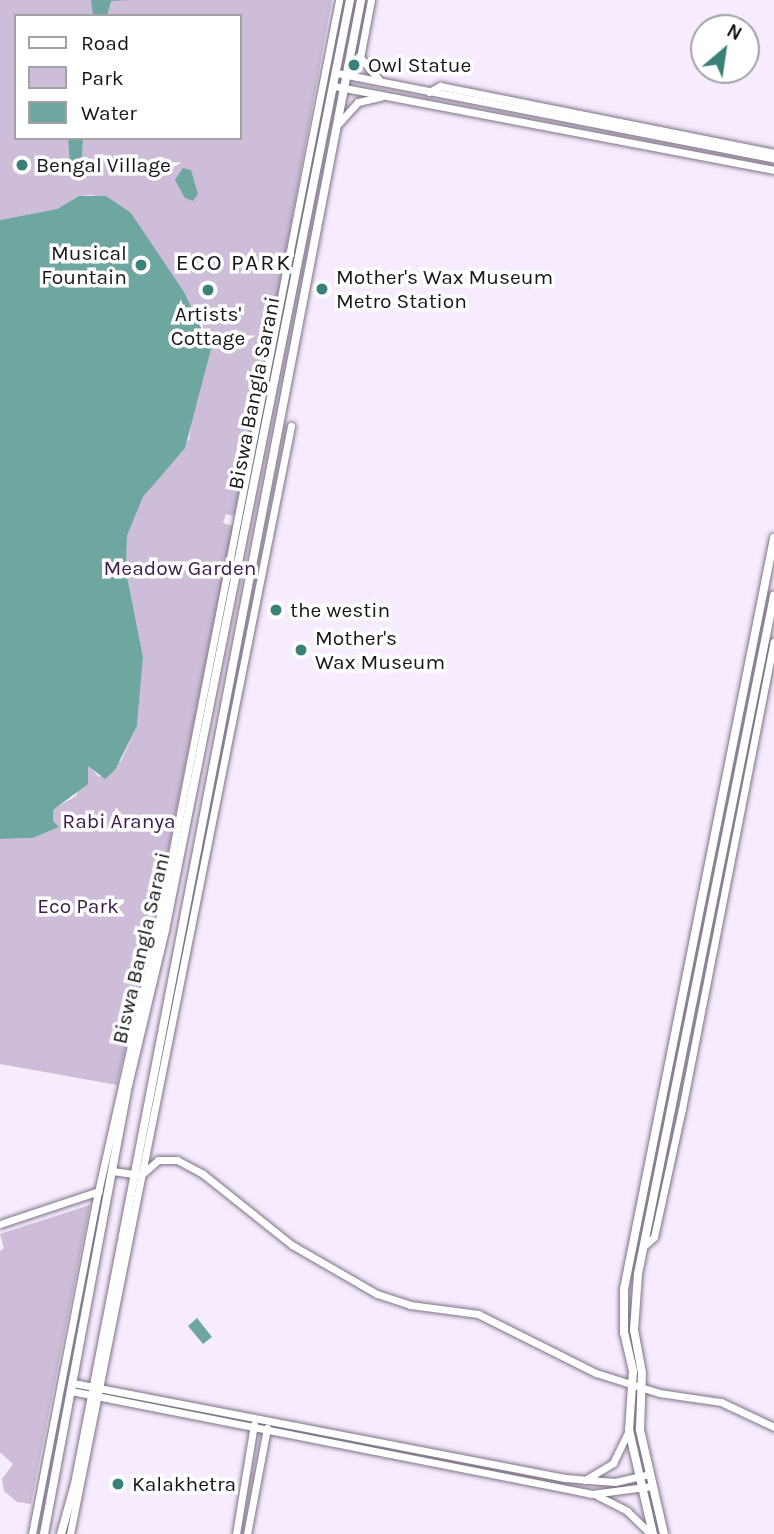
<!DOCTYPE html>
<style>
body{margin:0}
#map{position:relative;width:774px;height:1534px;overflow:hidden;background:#f7ecfe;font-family:Karla,sans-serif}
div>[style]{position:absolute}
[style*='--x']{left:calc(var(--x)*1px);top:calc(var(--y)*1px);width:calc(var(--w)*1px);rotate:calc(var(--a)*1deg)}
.green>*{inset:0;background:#cdbdd8}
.water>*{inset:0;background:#6ea7a0}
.roads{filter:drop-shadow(0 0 2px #7e7286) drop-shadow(0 0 2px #7e7286)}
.secondary>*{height:7px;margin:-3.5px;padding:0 3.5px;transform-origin:3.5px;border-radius:3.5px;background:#fff}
.primary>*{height:8px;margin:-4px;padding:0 4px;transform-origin:4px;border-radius:4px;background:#fff}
.dots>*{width:19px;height:19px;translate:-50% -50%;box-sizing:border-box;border:4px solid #fff;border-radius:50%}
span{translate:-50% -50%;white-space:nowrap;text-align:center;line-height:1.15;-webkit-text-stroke:7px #fff;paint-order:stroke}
.poi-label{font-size:21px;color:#18141c}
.left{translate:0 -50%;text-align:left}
.right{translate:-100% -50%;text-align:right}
.street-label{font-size:21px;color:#18141c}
.park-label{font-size:21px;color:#3b1c4c}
.neighbourhood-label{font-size:23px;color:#18141c;letter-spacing:2px}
.legend{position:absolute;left:14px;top:14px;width:228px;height:126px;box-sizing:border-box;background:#fff;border:2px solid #a3a1a4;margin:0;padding:9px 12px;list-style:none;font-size:21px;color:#18141c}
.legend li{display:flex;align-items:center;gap:14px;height:35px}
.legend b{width:35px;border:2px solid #a3a1a4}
.north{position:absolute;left:690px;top:14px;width:70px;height:70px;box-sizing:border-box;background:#fff;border:2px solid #a3a1a4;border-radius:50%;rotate:29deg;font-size:19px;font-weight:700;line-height:28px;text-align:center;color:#18141c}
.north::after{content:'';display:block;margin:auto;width:24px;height:32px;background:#3a8179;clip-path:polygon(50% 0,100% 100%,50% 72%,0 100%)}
</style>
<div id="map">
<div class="green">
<i style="clip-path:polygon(evenodd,0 0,332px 0,265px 365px,234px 516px,226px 514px,223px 523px,233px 526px,151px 937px,117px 1085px,0 1064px,0 839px,33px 838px,59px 827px,52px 821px,52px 810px,76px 796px,87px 764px,99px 777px,121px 761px,137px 726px,143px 657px,126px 571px,127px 536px,143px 497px,189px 439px,203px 326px,131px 213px,92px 195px,79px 196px,57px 209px,0 220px,0 0,16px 16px,240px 16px,240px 138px,16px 138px,16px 16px)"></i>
<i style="clip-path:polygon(90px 1205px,31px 1504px,17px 1502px,4px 1491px,2px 1479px,13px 1464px,0 1452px,0 1251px,4px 1248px,0 1234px)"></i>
</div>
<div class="water">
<i style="clip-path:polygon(91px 0,129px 0,111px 1px,107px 16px,93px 16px)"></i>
<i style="clip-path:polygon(68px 138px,83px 138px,81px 166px,70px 164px)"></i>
<i style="clip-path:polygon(183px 168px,191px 170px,198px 194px,193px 201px,185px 198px,175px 180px)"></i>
<i style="clip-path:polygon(79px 196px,106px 196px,131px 213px,184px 292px,211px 349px,185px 448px,143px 497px,127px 536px,126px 571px,143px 657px,137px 726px,115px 770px,105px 779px,88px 766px,88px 784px,53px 810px,53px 821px,59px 827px,33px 838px,0 839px,0 220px,57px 209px)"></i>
<i style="clip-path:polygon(197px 1318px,212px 1337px,203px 1344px,188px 1326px)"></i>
</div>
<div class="roads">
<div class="secondary">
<i style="--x:359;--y:56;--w:33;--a:50"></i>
<i style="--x:360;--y:58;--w:59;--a:-79.3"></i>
<i style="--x:337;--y:73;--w:445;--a:11.1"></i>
<i style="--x:334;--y:86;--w:448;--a:10.8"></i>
<i style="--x:429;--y:92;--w:13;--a:-29"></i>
<i style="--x:440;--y:86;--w:341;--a:11.3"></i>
<i style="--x:339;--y:123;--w:28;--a:-48"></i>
<i style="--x:358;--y:102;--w:23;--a:-13"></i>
<i style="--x:112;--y:1171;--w:29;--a:8"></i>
<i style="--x:141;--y:1175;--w:23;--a:-41"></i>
<i style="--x:158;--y:1160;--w:19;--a:0"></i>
<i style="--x:177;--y:1160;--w:30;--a:28"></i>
<i style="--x:203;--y:1174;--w:114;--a:38.6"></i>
<i style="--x:292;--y:1245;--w:98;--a:30"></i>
<i style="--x:377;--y:1294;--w:35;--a:18"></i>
<i style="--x:410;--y:1305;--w:69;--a:7.5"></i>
<i style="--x:478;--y:1314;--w:132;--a:26.6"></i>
<i style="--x:596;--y:1373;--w:66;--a:17.6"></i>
<i style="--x:659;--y:1393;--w:63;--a:8.3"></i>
<i style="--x:721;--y:1402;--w:59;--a:25.3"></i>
<i style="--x:0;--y:1224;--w:104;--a:-18.4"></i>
<i style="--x:644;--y:1246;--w:13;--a:-42"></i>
<i style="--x:654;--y:1237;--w:131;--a:-77.7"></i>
<i style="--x:682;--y:1109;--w:476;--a:-78.9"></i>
<i style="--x:73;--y:1383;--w:501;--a:10.93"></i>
<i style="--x:565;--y:1478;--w:50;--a:4.6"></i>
<i style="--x:615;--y:1482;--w:35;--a:-13"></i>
<i style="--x:71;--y:1391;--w:531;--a:11.18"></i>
<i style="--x:592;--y:1494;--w:61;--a:-7.6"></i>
<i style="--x:585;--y:1480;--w:33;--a:-31"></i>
<i style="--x:613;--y:1463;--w:37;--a:-64"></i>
<i style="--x:598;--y:1496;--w:33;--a:27"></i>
<i style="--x:627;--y:1511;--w:33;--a:44"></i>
<i style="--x:32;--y:1534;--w:348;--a:-79.1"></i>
<i style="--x:98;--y:1192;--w:283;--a:-77.3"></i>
<i style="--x:160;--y:916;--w:933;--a:-78.94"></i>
<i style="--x:70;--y:1534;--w:1130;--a:-78.72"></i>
<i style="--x:236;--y:1534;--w:111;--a:-80.7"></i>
<i style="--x:247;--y:1534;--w:108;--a:-79.3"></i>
</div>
<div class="primary">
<i style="--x:44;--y:1534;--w:448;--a:-79.4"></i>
<i style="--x:126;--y:1094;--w:169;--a:-76.6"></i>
<i style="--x:165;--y:930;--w:948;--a:-78.75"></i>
<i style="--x:61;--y:1534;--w:52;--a:-74.4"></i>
<i style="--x:75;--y:1484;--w:1511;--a:-79.09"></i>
<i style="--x:653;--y:1534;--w:107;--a:-103"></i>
<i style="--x:629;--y:1430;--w:59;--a:-86.1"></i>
<i style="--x:633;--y:1371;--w:39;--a:-103"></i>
<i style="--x:624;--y:1333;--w:44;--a:-90"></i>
<i style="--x:624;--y:1289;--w:766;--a:-78.7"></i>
<i style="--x:664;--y:1534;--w:107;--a:-103"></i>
<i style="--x:640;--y:1430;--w:57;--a:-88"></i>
<i style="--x:642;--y:1373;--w:44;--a:-100.5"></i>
<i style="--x:634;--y:1330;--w:56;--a:-85.9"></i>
<i style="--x:638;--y:1274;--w:692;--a:-78.66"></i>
</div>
</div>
<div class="dots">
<i style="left:354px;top:65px;background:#3a8179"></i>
<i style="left:22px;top:165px;background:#3a8179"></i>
<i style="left:141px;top:265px;background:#3a8179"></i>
<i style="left:322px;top:289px;background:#3a8179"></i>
<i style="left:208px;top:290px;background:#3a8179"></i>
<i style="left:276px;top:610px;background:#3a8179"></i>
<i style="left:301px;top:650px;background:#3a8179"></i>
<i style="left:118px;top:1484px;background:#3a8179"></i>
</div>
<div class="poi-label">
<span class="left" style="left:368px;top:65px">Owl Statue</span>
<span class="left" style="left:36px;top:165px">Bengal Village</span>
<span class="right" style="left:127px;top:265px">Musical<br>Fountain</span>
<span class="left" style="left:336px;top:289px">Mother's Wax Museum<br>Metro Station</span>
<span style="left:208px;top:326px">Artists'<br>Cottage</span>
<span class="left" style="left:290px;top:610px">the westin</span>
<span class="left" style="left:315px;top:650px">Mother's<br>Wax Museum</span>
<span class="left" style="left:132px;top:1484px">Kalakhetra</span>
</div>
<div class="street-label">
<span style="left:254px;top:393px;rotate:-79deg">Biswa Bangla Sarani</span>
<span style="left:141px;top:948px;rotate:-77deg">Biswa Bangla Sarani</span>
</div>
<div class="park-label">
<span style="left:180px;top:568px">Meadow Garden</span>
<span style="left:119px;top:821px">Rabi Aranya</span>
<span style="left:78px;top:906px">Eco Park</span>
</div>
<div class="neighbourhood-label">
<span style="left:234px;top:263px">ECO PARK</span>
</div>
<ul class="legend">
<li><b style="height:9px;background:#fff"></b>Road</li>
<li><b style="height:19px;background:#cdbdd8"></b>Park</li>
<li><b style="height:19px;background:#6ea7a0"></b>Water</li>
</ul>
<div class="north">N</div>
</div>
